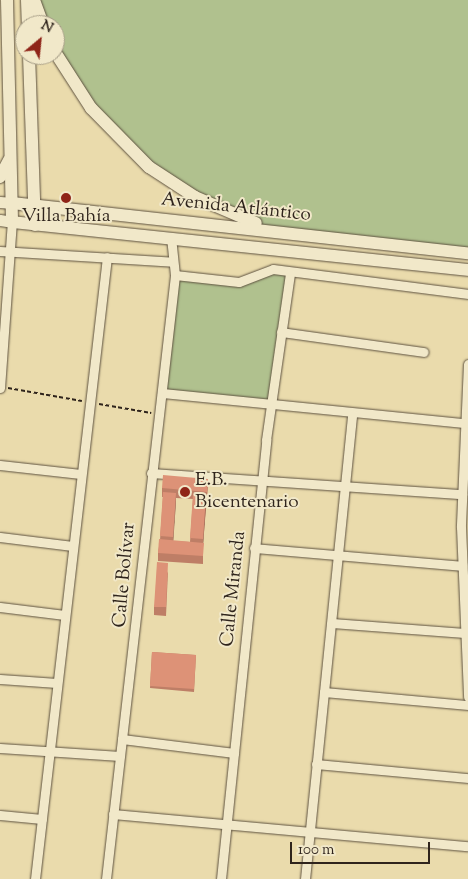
<!DOCTYPE html>
<meta charset="utf-8">
<style>
body{margin:0}
#map{position:relative;width:468px;height:879px;overflow:hidden;background:#eadbac;font-family:"Sorts Mill Goudy",serif}
div>[style]{position:absolute}
[style*='--x']{left:calc(var(--x)*1px);top:calc(var(--y)*1px);width:calc(var(--w)*1px);rotate:calc(var(--a)*1deg)}
.green>*{inset:0;background:#b0c18e}
.path>*{height:2px;margin-top:-1px;transform-origin:0;background:repeating-linear-gradient(90deg,#2f241c 0 4px,transparent 0 6.5px)}
.roads{filter:drop-shadow(0 0 1px #5e5240) drop-shadow(0 0 1px #5e5240)}
.minor>*{height:9px;margin:-4.5px;padding:0 4.5px;transform-origin:4.5px;border-radius:4.5px;background:#f1e8c9}
.tertiary>*{height:11px;margin:-5.5px;padding:0 5.5px;transform-origin:5.5px;border-radius:5.5px;background:#f1e8c9}
.secondary>*{height:12px;margin:-6px;padding:0 6px;transform-origin:6px;border-radius:6px;background:#f1e8c9}
.wall>*{inset:0;background:#be7e66}
.shaded-wall>*{inset:0;background:#9b6653}
.building>*{inset:0;background:#dd9277}
.dots>*{width:14px;height:14px;translate:-50% -50%;box-sizing:border-box;border:2px solid #f1e8c9;border-radius:50%}
span{translate:-50% -50%;white-space:nowrap;text-align:center;line-height:1.15;-webkit-text-stroke:4px #f1e8c9;paint-order:stroke}
.street-label{font-size:19px;color:#2f241c}
.poi-label{font-size:19px;color:#2f241c}
.left{translate:0 -50%;text-align:left}
.north{position:absolute;left:15px;top:15px;width:50px;height:50px;box-sizing:border-box;background:#f1e8c9;border:1px solid #a39a84;border-radius:50%;rotate:28deg;font-size:14px;font-weight:700;line-height:20px;text-align:center;color:#2f241c}
.north::after{content:'';display:block;margin:auto;width:18px;height:22px;background:#8f2418;clip-path:polygon(50% 0,100% 100%,50% 72%,0 100%)}
.scale{position:absolute;left:290px;top:842px;width:140px;height:22px;box-sizing:border-box;border:2px solid #2f241c;border-top:0;padding-left:6px;font-size:15px;line-height:18px;white-space:nowrap;color:#2f241c;-webkit-text-stroke:4px #f1e8c9;paint-order:stroke}
</style>
<div id="map">
<div class="green">
<i style="clip-path:polygon(34px 0,468px 0,468px 253px,290px 233px,240px 218px,129px 150px,55px 52px,55px 25px,43px 25px)"></i>
<i style="clip-path:polygon(262px 273px,290px 274px,271px 406px,162px 393px,175px 275px,239px 282px)"></i>
</div>
<div class="path">
<i style="--x:8;--y:388;--w:75;--a:10"></i>
<i style="--x:99;--y:404;--w:53;--a:9.8"></i>
</div>
<div class="roads">
<div class="minor">
<i style="--x:0;--y:251;--w:173;--a:3.6"></i>
<i style="--x:175;--y:275;--w:64;--a:6.2"></i>
<i style="--x:239;--y:282;--w:36;--a:-21"></i>
<i style="--x:273;--y:269;--w:197;--a:7.3"></i>
<i style="--x:281;--y:332;--w:144;--a:8"></i>
<i style="--x:468;--y:364;--w:163;--a:92.5"></i>
<i style="--x:461;--y:527;--w:170;--a:87.6"></i>
<i style="--x:0;--y:388;--w:166;--a:-85.9"></i>
<i style="--x:162;--y:393;--w:304;--a:5.7"></i>
<i style="--x:0;--y:465;--w:81;--a:6.4"></i>
<i style="--x:151;--y:473;--w:312;--a:3.9"></i>
<i style="--x:0;--y:537;--w:73;--a:7.1"></i>
<i style="--x:254;--y:548;--w:209;--a:4.9"></i>
<i style="--x:0;--y:607;--w:65;--a:7"></i>
<i style="--x:332;--y:623;--w:133;--a:4.3"></i>
<i style="--x:0;--y:679;--w:57;--a:4"></i>
<i style="--x:324;--y:692;--w:145;--a:5.2"></i>
<i style="--x:122;--y:739;--w:113;--a:7.1"></i>
<i style="--x:0;--y:748;--w:120;--a:3.8"></i>
<i style="--x:316;--y:764;--w:153;--a:5.3"></i>
<i style="--x:113;--y:814;--w:356;--a:5.2"></i>
<i style="--x:0;--y:815;--w:42;--a:5.4"></i>
<i style="--x:35;--y:879;--w:626;--a:-83.4"></i>
<i style="--x:106;--y:879;--w:608;--a:-83.48"></i>
<i style="--x:175;--y:275;--w:37;--a:-96"></i>
<i style="--x:221;--y:879;--w:441;--a:-84.1"></i>
<i style="--x:266;--y:440;--w:168;--a:-81.8"></i>
<i style="--x:305;--y:879;--w:467;--a:-84.2"></i>
</div>
<div class="tertiary">
<i style="--x:0;--y:202;--w:12;--a:5"></i>
<i style="--x:0;--y:220;--w:12;--a:9"></i>
</div>
<div class="secondary">
<i style="--x:7;--y:0;--w:222;--a:88.7"></i>
<i style="--x:12;--y:222;--w:459;--a:6"></i>
<i style="--x:27;--y:0;--w:25;--a:88"></i>
<i style="--x:34;--y:0;--w:27;--a:70"></i>
<i style="--x:55;--y:52;--w:67;--a:57.3"></i>
<i style="--x:91;--y:108;--w:83;--a:45.5"></i>
<i style="--x:149;--y:167;--w:55;--a:33.1"></i>
<i style="--x:195;--y:197;--w:66;--a:23.1"></i>
<i style="--x:29;--y:55;--w:170;--a:88"></i>
<i style="--x:0;--y:177;--w:19;--a:-62"></i>
<i style="--x:12;--y:203;--w:459;--a:6.3"></i>
</div>
</div>
<div class="wall">
<i style="clip-path:polygon(evenodd,208px 487px,203px 543px,203px 564px,158px 561px,158px 553px,160px 540px,163px 497px,162px 497px,162px 488px,208px 487px,176px 498px,193px 499px,190px 542px,173px 541px,176px 498px)"></i>
<i style="clip-path:polygon(168px 571px,166px 616px,154px 615px,154px 607px)"></i>
<i style="clip-path:polygon(152px 652px,196px 655px,194px 692px,150px 688px)"></i>
</div>
<div class="shaded-wall">
<i style="clip-path:polygon(176px 493px,176px 502px,173px 545px,173px 537px)"></i>
<i style="clip-path:polygon(206px 495px,206px 504px,203px 547px,203px 539px)"></i>
</div>
<div class="building">
<i style="clip-path:polygon(163px 475px,208px 479px,207px 492px,162px 488px)"></i>
<i style="clip-path:polygon(163px 492px,176px 493px,173px 537px,160px 536px)"></i>
<i style="clip-path:polygon(193px 494px,206px 495px,203px 539px,190px 538px)"></i>
<i style="clip-path:polygon(159px 539px,204px 543px,203px 556px,158px 553px)"></i>
<i style="clip-path:polygon(157px 562px,168px 563px,166px 607px,154px 607px)"></i>
<i style="clip-path:polygon(152px 652px,196px 655px,194px 689px,150px 686px)"></i>
</div>
<div class="dots">
<i style="left:66px;top:198px;background:#8f2418"></i>
<i style="left:185px;top:492px;background:#8f2418"></i>
</div>
<div class="street-label">
<span style="left:236px;top:208px;rotate:6deg">Avenida Atlántico</span>
<span style="left:125px;top:575px;rotate:-85deg">Calle Bolívar</span>
<span style="left:234px;top:589px;rotate:-84deg">Calle Miranda</span>
</div>
<div class="poi-label">
<span style="left:66px;top:217px">Villa Bahía</span>
<span class="left" style="left:195px;top:492px">E.B.<br>Bicentenario</span>
</div>
<div class="north">N</div>
<div class="scale">100 m</div>
</div>
